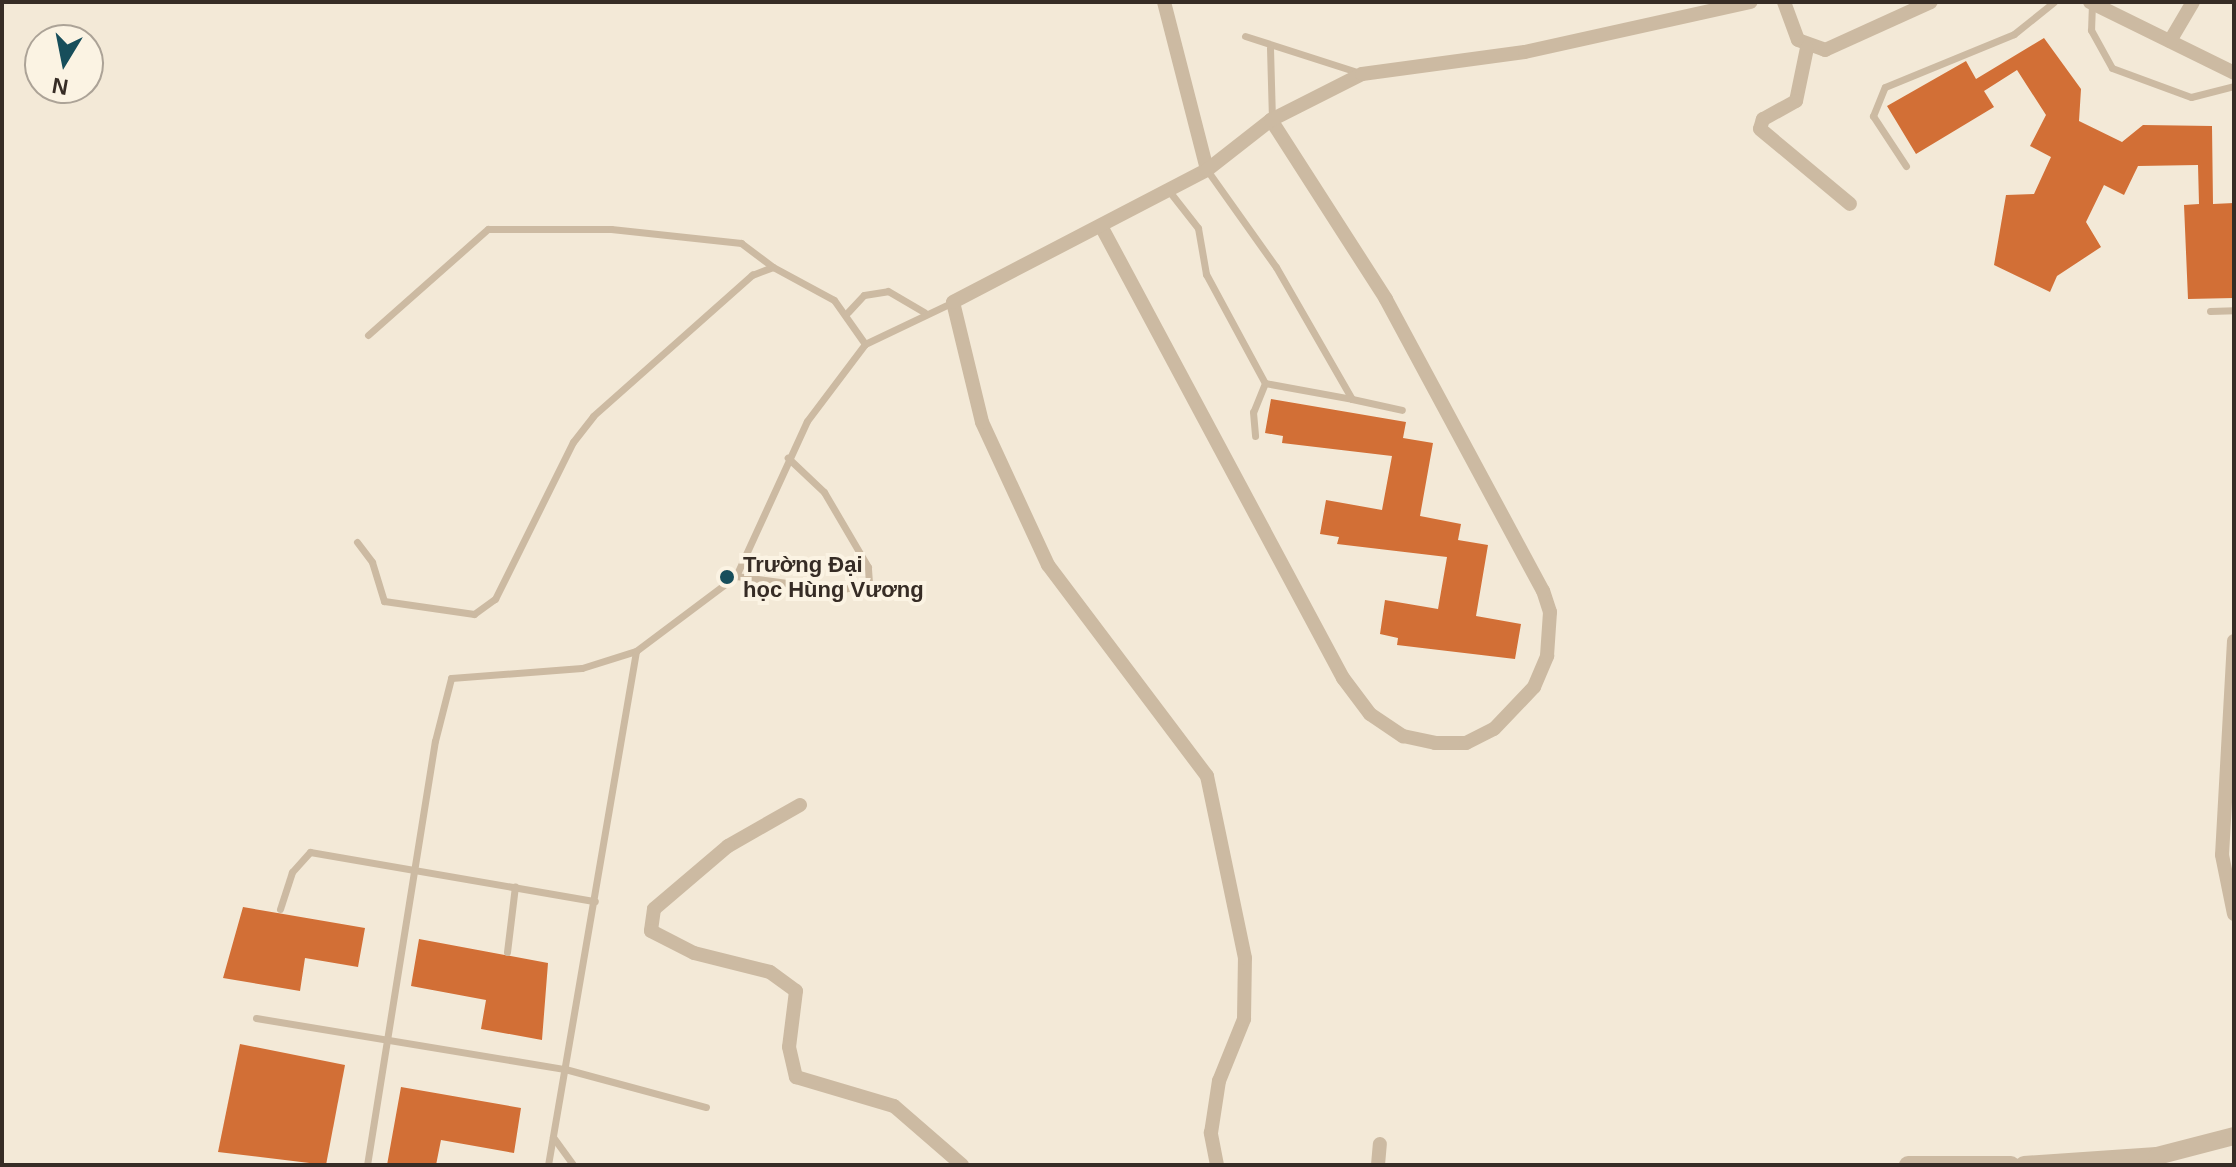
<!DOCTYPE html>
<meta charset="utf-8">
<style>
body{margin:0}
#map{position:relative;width:2236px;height:1167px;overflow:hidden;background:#f3e9d7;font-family:Helvetica,sans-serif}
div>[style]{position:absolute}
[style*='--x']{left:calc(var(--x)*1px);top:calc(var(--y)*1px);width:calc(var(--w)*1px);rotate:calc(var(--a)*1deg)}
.building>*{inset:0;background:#d26f36}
.service>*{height:7px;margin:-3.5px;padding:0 3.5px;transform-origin:3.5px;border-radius:3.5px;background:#ccbaa2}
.minor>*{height:14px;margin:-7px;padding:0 7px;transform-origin:7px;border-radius:7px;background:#ccbaa2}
.tertiary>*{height:18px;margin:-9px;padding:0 9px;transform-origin:9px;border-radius:9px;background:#ccbaa2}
.dots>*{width:22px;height:22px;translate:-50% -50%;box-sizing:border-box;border:4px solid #fbf3e3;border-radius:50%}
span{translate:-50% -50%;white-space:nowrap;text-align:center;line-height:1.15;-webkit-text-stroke:8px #fbf3e3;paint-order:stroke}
.poi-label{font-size:22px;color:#362c25;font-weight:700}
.left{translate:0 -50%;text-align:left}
.frame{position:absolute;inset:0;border:4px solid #362c25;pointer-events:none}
.north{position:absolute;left:24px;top:24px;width:80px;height:80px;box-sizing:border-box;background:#fbf3e3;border:2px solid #aca397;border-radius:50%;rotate:190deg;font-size:22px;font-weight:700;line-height:32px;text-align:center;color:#362c25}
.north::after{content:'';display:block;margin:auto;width:28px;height:36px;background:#174e5b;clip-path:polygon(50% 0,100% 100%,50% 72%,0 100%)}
</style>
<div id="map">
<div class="building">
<i style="clip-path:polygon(2044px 38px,2081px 89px,2079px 121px,2122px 142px,2143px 125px,2212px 126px,2213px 204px,2234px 203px,2234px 298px,2188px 299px,2184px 205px,2199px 204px,2198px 165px,2138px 166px,2124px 195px,2104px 185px,2086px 222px,2101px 247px,2057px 276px,2050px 292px,1994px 265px,2006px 195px,2034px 194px,2051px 157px,2030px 146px,2046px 115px,2017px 70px,1984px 91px,1994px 107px,1916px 154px,1887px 106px,1966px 61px,1976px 79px)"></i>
<i style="clip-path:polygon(1271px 399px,1406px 422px,1403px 438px,1433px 443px,1420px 516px,1461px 524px,1458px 540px,1488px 545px,1476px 616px,1521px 624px,1515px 659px,1397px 645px,1398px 638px,1380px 634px,1385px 600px,1438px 609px,1447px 557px,1337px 544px,1339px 537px,1320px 534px,1326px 500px,1382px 510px,1392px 456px,1282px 443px,1283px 436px,1265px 433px)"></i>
<i style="clip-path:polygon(243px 907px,365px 928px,358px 967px,305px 958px,300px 991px,223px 978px)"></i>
<i style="clip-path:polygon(419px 939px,548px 963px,542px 1040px,481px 1029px,486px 1000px,411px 986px)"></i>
<i style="clip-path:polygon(240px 1044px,345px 1065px,326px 1165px,218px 1152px)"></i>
<i style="clip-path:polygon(401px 1087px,521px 1108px,514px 1153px,441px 1140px,436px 1165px,387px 1165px)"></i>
</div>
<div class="service">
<i style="--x:2092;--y:3;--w:27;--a:92"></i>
<i style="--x:2091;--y:30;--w:43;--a:61.1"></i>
<i style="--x:2112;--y:68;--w:84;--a:20.2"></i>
<i style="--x:2191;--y:97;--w:44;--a:-14.3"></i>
<i style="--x:1245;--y:36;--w:121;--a:17.8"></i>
<i style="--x:1270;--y:48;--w:70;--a:88.4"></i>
<i style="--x:1906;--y:166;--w:60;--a:-123.4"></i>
<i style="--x:1873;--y:116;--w:31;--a:-68"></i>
<i style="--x:1885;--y:87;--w:139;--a:-22.3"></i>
<i style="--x:2014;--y:34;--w:51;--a:-38.7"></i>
<i style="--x:1207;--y:170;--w:119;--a:54.6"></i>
<i style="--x:1276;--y:267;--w:152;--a:60.1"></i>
<i style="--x:1352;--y:399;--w:51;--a:12.4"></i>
<i style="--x:1169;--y:191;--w:47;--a:51.9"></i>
<i style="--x:1198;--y:228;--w:47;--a:80.1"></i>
<i style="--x:1206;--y:274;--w:124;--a:61.6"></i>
<i style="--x:1265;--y:383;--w:31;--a:112"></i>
<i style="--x:1253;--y:412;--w:24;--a:85"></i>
<i style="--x:2210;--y:311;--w:24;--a:-2"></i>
<i style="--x:848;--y:312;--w:23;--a:-47"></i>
<i style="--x:864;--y:295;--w:24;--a:-9"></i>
<i style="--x:888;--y:291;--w:42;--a:30.3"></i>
<i style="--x:368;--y:335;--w:160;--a:-41.5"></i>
<i style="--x:488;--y:229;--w:123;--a:0"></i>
<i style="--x:611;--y:229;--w:131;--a:6.1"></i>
<i style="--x:741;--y:243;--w:40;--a:37"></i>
<i style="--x:1265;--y:383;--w:88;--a:10.4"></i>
<i style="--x:357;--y:542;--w:25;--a:53"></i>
<i style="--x:372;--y:562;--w:41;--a:72.9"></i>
<i style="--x:384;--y:601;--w:91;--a:8.2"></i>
<i style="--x:474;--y:614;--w:26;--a:-36"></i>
<i style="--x:495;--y:599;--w:175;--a:-63.6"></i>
<i style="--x:573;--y:442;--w:33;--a:-52"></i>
<i style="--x:593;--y:416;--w:213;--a:-41.6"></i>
<i style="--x:752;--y:275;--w:22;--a:-21"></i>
<i style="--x:773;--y:267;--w:69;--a:28.4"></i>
<i style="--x:834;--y:300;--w:54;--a:54.8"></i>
<i style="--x:736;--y:576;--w:104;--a:7.7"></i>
<i style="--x:839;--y:590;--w:31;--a:-13"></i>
<i style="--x:869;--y:583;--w:16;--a:-94"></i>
<i style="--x:868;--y:567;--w:87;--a:-120.4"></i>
<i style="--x:824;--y:492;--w:50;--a:-136.6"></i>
<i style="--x:280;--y:909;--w:39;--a:-72"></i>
<i style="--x:292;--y:872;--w:27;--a:-48"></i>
<i style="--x:310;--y:852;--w:289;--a:9.8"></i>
<i style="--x:507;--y:952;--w:66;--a:-83.1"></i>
<i style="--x:256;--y:1018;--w:313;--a:9.4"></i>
<i style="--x:565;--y:1069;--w:146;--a:15.1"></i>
<i style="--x:553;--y:1137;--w:34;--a:54"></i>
<i style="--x:367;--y:1165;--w:429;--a:-80.9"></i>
<i style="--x:435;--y:741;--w:65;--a:-75.7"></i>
<i style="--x:451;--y:678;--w:131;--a:-4.4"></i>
<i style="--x:582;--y:668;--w:57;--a:-17.5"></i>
<i style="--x:548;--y:1165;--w:521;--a:-80.28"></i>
<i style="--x:636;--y:651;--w:125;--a:-36.9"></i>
<i style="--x:736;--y:576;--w:170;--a:-65.4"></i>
<i style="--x:807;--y:421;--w:96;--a:-53"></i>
<i style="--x:865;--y:344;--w:98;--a:-25.5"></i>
</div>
<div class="minor">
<i style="--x:1164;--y:2;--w:173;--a:75.6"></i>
<i style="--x:1784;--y:2;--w:40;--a:69.8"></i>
<i style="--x:1798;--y:40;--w:29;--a:20"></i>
<i style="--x:1825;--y:50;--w:116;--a:-24.4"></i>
<i style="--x:2090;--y:2;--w:161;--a:26.2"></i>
<i style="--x:2170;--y:41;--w:45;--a:-59.5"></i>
<i style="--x:1807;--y:48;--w:54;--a:101.7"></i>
<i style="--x:1796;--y:101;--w:38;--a:151"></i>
<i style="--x:1763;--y:119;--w:10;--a:107"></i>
<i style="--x:1760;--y:129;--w:117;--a:39.8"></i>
<i style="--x:1101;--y:226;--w:513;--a:61.84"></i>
<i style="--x:1343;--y:678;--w:45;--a:53.1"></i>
<i style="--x:1370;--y:714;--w:40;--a:34"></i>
<i style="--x:1403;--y:736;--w:33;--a:12"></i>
<i style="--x:1435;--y:743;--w:31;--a:0"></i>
<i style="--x:1466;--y:743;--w:31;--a:-27"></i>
<i style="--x:1494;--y:729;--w:58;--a:-46.4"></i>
<i style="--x:1534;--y:687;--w:34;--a:-67"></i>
<i style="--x:1547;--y:656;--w:44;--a:-86.1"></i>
<i style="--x:1550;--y:612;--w:22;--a:-108"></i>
<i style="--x:1543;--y:591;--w:332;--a:-118.3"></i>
<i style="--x:1386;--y:299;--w:213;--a:-122.7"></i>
<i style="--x:2234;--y:641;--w:214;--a:93.2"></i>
<i style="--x:2222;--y:855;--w:60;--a:78.5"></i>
<i style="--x:800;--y:805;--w:83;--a:150.3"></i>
<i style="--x:728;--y:846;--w:97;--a:139.6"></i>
<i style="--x:654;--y:909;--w:22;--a:98"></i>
<i style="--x:651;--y:931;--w:48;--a:27.1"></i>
<i style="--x:694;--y:953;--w:78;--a:14"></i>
<i style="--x:770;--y:972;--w:32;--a:36"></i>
<i style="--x:796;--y:991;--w:56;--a:97.1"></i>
<i style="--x:789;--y:1047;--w:31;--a:77"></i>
<i style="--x:796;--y:1077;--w:102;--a:16.5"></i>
<i style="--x:894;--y:1106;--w:90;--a:40.9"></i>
<i style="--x:1217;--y:1165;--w:33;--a:-101"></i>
<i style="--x:1211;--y:1133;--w:53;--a:-81.3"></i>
<i style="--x:1219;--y:1081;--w:67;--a:-68"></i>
<i style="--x:1244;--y:1019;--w:61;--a:-89.1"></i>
<i style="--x:1245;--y:958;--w:186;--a:-101.8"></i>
<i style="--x:1207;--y:776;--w:264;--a:-127"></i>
<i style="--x:1048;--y:565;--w:157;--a:-114.8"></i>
<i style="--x:982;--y:422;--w:123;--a:-103.6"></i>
<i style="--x:953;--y:302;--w:286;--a:-27.5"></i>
<i style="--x:1207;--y:170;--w:81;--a:-38"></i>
<i style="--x:1271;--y:120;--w:102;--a:-26.8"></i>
<i style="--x:1362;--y:74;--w:164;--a:-7.7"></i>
<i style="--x:1525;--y:52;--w:231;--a:-12.5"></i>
<i style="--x:1378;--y:1165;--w:21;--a:-85"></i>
</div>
<div class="tertiary">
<i style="--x:1908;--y:1165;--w:103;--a:0"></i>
<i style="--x:2024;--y:1165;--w:133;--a:-3.9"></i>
<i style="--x:2157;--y:1156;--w:80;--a:-14.6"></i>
</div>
<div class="dots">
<i style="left:727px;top:577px;background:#174e5b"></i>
</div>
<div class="poi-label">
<span class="left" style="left:743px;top:577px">Trường Đại<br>học Hùng Vương</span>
</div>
<div class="frame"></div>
<div class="north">N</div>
</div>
